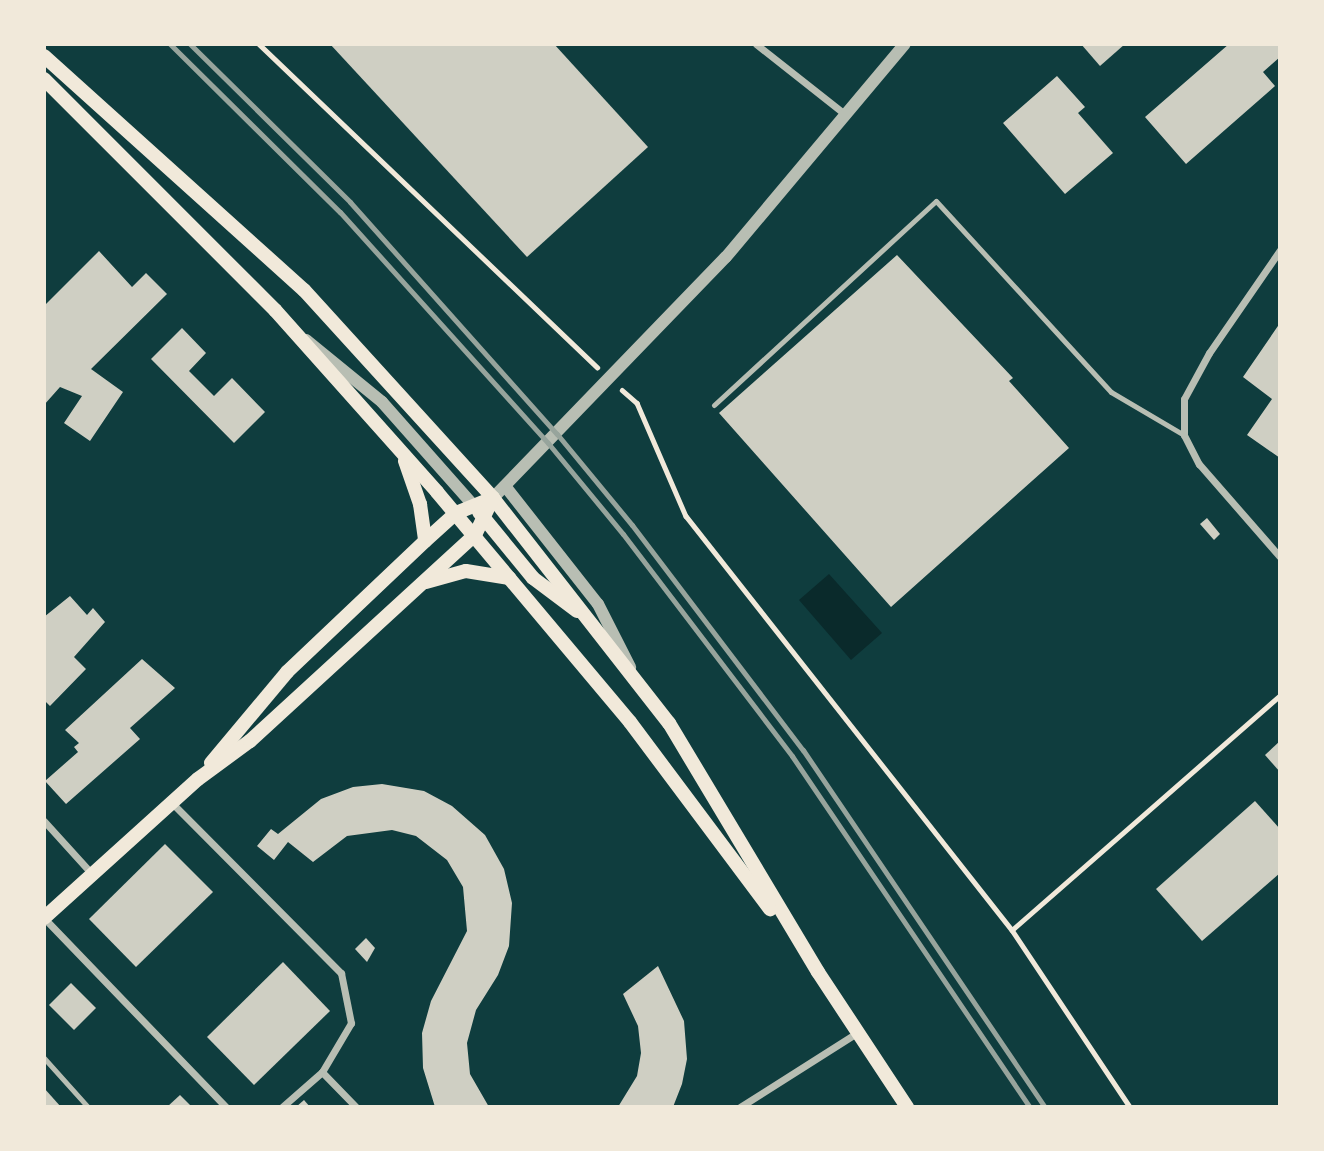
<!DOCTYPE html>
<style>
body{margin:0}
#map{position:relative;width:1324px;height:1151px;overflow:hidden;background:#0f3d3e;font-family:"Asap Condensed",sans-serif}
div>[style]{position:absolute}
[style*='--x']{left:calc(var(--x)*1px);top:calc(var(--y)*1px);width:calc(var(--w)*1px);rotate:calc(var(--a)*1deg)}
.water>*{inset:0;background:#0a2a2b}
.building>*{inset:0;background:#cfcfc3}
.path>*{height:4.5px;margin:-2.25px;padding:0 2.25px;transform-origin:2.25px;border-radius:2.25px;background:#f1e9da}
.service>*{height:5px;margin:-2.5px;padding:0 2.5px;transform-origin:2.5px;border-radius:2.5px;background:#b8beb3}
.minor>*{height:7px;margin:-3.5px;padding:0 3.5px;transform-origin:3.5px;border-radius:3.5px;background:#b8beb3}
.tertiary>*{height:12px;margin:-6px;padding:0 6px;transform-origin:6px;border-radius:6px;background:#b8beb3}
.secondary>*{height:14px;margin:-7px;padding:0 7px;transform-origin:7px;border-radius:7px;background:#f1e9da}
.rail>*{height:5px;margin:-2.5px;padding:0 2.5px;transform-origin:2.5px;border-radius:2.5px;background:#97a49c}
span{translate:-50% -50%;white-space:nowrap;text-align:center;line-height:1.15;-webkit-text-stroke:7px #f1e9da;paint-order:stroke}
.frame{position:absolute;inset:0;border:46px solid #f1e9da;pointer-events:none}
</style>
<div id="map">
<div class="water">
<i style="clip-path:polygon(829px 574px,882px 633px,851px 660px,799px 600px)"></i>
</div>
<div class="building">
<i style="clip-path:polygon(330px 44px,554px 44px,648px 147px,527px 257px)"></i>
<i style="clip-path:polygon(1081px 44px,1125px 44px,1100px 66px)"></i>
<i style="clip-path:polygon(1229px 44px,1280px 44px,1280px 57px,1263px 72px,1275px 86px,1186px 164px,1145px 117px)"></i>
<i style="clip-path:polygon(1057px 76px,1085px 107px,1078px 113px,1113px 153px,1065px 194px,1003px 123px)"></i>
<i style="clip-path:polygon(99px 251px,132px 287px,146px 273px,167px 294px,91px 369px,123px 392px,90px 441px,64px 423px,82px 396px,60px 387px,44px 405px,44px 306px)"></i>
<i style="clip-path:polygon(897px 255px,1013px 378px,1009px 381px,1069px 448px,891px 607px,719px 413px)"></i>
<i style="clip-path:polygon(1280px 323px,1280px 458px,1247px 435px,1272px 399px,1243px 377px)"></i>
<i style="clip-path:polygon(182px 328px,206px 353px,189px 371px,214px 396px,232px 378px,265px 412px,234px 443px,151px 359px)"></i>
<i style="clip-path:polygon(1207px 518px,1220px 534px,1214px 540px,1200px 524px)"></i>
<i style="clip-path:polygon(70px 596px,87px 615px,93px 608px,105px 622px,74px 657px,86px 669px,50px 706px,44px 700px,44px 617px)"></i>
<i style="clip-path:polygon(142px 659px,175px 688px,130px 728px,140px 739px,66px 804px,45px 781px,78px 752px,74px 747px,79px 743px,65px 730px)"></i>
<i style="clip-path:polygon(1280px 741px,1280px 772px,1265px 755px)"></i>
<i style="clip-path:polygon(382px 784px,424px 791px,452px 806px,485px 835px,504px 869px,512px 903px,509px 946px,498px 975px,476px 1010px,467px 1043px,470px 1074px,489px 1107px,435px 1107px,423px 1068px,422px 1033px,431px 1001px,467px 931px,463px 887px,447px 860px,416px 836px,392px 830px,347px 836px,313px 862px,288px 842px,274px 860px,257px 846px,271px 829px,278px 834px,321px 799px,353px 787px)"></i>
<i style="clip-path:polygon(1255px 801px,1280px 829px,1280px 873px,1202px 941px,1156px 889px)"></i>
<i style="clip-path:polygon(165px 844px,213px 892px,136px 967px,89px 919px)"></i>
<i style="clip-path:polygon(366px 938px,375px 948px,367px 962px,355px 949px)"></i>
<i style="clip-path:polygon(283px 962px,330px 1011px,254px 1085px,207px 1037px)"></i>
<i style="clip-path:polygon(658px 966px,684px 1021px,687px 1059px,682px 1084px,673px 1107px,618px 1107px,637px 1076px,641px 1053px,638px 1026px,623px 994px)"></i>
<i style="clip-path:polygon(71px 983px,96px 1008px,74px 1030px,49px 1005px)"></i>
<i style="clip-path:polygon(44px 1088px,61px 1107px,44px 1107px)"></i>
<i style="clip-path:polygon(180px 1095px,192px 1107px,167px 1107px)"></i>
<i style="clip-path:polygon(304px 1100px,310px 1107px,296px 1107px)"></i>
</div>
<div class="path">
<i style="--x:259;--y:44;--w:468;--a:43.7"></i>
<i style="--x:622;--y:390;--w:20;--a:41"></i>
<i style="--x:637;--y:403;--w:123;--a:66.6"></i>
<i style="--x:686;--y:516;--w:527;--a:51.78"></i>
<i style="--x:1012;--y:930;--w:213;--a:56.3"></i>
<i style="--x:1012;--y:930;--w:356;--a:-41.2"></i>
</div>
<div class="service">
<i style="--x:714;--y:405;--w:301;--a:-42.6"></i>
<i style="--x:936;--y:201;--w:259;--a:47.5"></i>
<i style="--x:1111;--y:392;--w:85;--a:30.5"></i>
<i style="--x:44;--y:1058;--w:66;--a:48.1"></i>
</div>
<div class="minor">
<i style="--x:756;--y:44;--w:115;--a:38.3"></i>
<i style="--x:1280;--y:250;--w:125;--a:124.6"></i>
<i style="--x:1209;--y:353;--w:52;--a:118.5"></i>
<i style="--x:1184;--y:399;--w:36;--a:90"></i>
<i style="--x:1184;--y:435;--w:33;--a:63"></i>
<i style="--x:1199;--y:464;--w:123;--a:48.9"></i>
<i style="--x:172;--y:803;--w:240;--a:45.2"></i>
<i style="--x:341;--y:973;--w:51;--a:78.7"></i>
<i style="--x:351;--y:1023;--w:57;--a:120.6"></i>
<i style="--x:322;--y:1072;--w:53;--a:138.8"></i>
<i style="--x:44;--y:821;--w:72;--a:47.8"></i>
<i style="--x:44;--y:918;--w:262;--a:46.1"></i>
<i style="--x:322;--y:1072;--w:49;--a:45.8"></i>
<i style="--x:740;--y:1107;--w:140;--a:-32.4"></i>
</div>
<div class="tertiary">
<i style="--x:306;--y:340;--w:98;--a:39.2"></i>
<i style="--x:382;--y:402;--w:137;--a:48.5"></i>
<i style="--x:505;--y:486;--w:150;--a:51.8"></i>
<i style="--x:598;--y:604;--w:71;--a:63.1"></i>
<i style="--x:493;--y:498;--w:335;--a:-46"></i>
<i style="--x:726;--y:257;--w:278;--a:-50"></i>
</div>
<div class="secondary">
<i style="--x:44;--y:56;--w:350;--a:42"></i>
<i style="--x:304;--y:290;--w:281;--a:47.7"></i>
<i style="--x:493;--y:498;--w:286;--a:52"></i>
<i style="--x:669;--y:723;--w:290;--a:59.1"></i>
<i style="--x:818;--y:972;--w:162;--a:56.6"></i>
<i style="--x:44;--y:79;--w:327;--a:45"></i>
<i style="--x:275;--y:310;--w:244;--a:48.3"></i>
<i style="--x:437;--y:492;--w:300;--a:50"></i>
<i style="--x:630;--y:722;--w:234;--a:53.2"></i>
<i style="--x:405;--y:461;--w:46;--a:70.8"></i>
<i style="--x:420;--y:504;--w:37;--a:82"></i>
<i style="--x:479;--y:512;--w:85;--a:50.7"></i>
<i style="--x:533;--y:578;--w:55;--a:36.9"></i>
<i style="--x:426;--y:582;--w:41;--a:-15.4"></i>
<i style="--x:466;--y:571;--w:44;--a:9.2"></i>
<i style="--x:211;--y:763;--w:119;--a:-50.1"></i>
<i style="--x:287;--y:672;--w:190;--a:-43.5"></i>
<i style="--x:425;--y:541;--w:42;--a:-42.1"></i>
<i style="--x:456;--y:513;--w:40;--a:-22"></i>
<i style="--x:44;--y:918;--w:207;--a:-42.1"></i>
<i style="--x:198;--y:779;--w:64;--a:-36.2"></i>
<i style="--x:250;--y:741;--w:305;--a:-42.5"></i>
<i style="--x:475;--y:535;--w:41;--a:-64.1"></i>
</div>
<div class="rail">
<i style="--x:170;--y:44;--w:239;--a:44.7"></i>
<i style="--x:340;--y:212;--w:311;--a:48"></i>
<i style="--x:548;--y:443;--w:118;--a:50.5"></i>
<i style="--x:623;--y:534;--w:279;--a:52.7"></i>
<i style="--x:792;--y:756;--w:424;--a:55.9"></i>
<i style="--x:190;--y:44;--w:225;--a:44.6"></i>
<i style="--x:350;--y:202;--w:311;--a:48.3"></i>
<i style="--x:557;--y:434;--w:118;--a:50.5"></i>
<i style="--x:632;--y:525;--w:283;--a:52.8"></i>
<i style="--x:803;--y:750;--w:431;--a:55.9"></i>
</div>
<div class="frame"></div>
</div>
